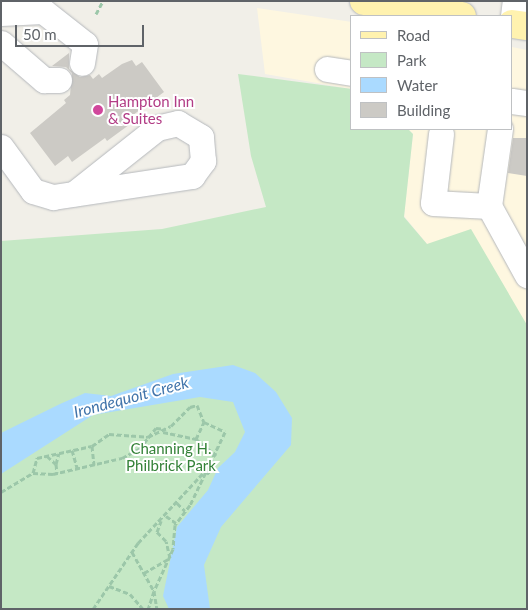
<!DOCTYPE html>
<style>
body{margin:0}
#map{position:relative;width:528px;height:610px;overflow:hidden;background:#f1efe8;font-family:Lato,sans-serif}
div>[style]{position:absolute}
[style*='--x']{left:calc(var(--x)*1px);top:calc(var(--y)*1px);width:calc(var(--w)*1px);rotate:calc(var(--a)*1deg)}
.commercial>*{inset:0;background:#fef7e0}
.green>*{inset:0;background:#c5e8c5}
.water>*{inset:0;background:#aadaff}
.building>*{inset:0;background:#cccac5}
.path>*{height:3px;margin-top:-1.5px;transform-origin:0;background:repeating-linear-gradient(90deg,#9cc7a9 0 5px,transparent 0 7.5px)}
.roads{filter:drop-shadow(0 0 1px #b5b8bc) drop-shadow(0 0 1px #b5b8bc)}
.minor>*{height:25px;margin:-12.5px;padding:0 12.5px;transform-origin:12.5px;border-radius:12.5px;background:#fff}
.major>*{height:28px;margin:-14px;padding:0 14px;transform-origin:14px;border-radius:14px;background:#fff2af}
.dots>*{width:14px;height:14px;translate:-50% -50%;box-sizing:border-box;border:2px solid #fff;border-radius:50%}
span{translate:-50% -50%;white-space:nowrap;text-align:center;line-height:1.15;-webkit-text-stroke:4px #fff;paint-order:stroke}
.hotel-label{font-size:15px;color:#b23c85}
.left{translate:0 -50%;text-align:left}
.park-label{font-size:15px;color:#348238}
.water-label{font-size:16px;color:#4174aa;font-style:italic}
.frame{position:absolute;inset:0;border:2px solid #5f6368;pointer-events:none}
.legend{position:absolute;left:350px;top:15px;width:162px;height:115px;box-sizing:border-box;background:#fff;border:1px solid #bfc1c3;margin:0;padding:6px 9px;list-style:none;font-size:15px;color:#5f6368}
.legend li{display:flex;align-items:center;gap:10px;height:25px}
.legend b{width:25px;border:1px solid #bfc1c3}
.scale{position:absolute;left:15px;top:25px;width:129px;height:22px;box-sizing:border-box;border:2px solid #5f6368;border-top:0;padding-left:6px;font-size:15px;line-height:18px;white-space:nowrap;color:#5f6368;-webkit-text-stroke:4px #fff;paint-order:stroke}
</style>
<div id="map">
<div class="commercial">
<i style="clip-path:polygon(257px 8px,352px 22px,352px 89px,265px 74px)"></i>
<i style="clip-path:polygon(512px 47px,527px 50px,526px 325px,427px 244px,404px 216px,413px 134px,408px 129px,512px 129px)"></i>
</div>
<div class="green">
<i style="clip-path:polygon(238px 74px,352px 89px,352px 129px,408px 129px,413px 134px,404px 217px,427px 244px,471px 229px,527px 325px,527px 609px,1px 609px,1px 241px,162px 229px,266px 207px,251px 156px)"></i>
</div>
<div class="water">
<i style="clip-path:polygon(233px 365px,255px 373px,276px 392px,292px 418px,291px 445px,221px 527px,204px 565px,210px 609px,169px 609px,163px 596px,177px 527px,208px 490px,218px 468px,235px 452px,245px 432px,233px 402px,200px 397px,93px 415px,1px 474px,1px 433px,60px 404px,85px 393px,111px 396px,173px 374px)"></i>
</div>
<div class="building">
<i style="clip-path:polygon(69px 53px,69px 69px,80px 77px,90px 75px,93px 79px,99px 74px,102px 78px,122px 64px,132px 60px,136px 66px,142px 62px,164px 92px,129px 118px,133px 122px,107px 141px,105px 138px,72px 162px,68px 156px,55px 166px,30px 133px,66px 103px,64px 100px,70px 95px,72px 73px,66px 67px,52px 66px)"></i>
<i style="clip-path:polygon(513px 138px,527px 138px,527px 176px,508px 173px)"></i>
</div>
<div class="path">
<i style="--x:96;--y:14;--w:15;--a:-62"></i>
<i style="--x:163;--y:432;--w:34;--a:12"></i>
<i style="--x:196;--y:439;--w:26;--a:39"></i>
<i style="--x:196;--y:439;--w:19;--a:-65"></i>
<i style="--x:92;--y:446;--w:19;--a:84"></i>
<i style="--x:72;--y:450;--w:19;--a:74"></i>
<i style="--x:47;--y:456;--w:12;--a:42"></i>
<i style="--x:56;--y:464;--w:9;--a:84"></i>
<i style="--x:56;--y:464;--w:11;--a:-75"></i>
<i style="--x:33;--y:473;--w:20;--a:3"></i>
<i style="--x:53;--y:474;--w:71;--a:-13.1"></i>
<i style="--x:122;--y:458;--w:19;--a:-28"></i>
<i style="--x:139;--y:449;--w:27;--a:-51"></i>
<i style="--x:156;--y:428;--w:10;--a:6"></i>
<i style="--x:1;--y:492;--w:37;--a:-31"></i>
<i style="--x:33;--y:473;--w:16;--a:-75"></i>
<i style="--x:37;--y:458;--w:56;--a:-12.3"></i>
<i style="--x:92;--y:446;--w:21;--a:-35"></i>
<i style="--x:109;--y:434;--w:39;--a:4"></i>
<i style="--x:148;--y:437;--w:25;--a:-26"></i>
<i style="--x:171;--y:426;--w:27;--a:-45"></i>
<i style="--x:190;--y:407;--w:7;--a:-16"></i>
<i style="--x:197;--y:405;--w:18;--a:68"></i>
<i style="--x:204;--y:422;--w:23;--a:25"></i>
<i style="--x:225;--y:432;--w:81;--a:115.6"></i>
<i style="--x:190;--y:505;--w:25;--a:127"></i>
<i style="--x:175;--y:525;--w:24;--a:95"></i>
<i style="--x:173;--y:549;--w:46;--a:114.3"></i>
<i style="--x:154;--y:591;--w:18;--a:81"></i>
<i style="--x:177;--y:503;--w:11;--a:45"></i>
<i style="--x:166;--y:516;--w:12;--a:35"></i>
<i style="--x:132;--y:552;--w:45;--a:60.6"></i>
<i style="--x:154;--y:591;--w:19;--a:108"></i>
<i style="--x:144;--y:573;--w:30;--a:-30"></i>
<i style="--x:170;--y:558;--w:17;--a:-103"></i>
<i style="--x:166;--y:541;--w:13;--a:-135"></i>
<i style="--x:157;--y:532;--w:12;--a:-70"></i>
<i style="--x:109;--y:586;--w:22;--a:21"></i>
<i style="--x:130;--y:594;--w:20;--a:49"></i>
<i style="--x:93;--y:609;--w:80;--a:-55.7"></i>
<i style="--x:138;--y:543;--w:98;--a:-47.1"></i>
<i style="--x:205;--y:471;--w:7;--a:34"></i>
</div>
<div class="roads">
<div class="minor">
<i style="--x:1;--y:13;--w:42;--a:-2.7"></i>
<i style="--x:43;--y:11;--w:53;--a:38.2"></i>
<i style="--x:85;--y:44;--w:19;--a:99"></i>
<i style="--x:512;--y:24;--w:23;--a:-83"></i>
<i style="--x:1;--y:43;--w:57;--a:40.7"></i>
<i style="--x:44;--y:80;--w:15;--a:0"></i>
<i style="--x:327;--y:69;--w:25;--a:9"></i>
<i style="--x:512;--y:101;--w:15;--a:8"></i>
<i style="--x:441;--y:134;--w:69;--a:96.6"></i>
<i style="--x:433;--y:203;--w:56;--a:3.1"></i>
<i style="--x:489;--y:206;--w:78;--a:-81.9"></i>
<i style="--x:1;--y:147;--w:54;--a:54"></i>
<i style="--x:33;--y:191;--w:21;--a:17"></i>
<i style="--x:53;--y:197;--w:141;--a:-8.6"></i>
<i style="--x:192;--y:176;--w:19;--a:-54"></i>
<i style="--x:203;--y:161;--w:24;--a:-95"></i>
<i style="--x:201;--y:137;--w:27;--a:-149"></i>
<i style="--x:178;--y:123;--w:22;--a:167"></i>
<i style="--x:157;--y:128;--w:105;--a:141.6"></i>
<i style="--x:489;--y:206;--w:79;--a:61.2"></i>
</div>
<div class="major">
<i style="--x:364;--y:1;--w:99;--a:8.7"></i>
<i style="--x:512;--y:24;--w:15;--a:8"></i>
</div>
</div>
<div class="dots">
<i style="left:98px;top:110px;background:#d1479c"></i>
</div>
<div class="hotel-label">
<span class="left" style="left:108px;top:110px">Hampton Inn<br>&amp; Suites</span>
</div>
<div class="park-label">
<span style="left:171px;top:457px">Channing H.<br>Philbrick Park</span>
</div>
<div class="water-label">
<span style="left:131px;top:397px;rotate:-15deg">Irondequoit Creek</span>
</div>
<div class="frame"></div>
<ul class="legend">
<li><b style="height:6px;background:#fff2af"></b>Road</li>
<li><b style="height:14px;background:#c5e8c5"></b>Park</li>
<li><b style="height:14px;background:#aadaff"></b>Water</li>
<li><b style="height:14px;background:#cccac5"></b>Building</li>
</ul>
<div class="scale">50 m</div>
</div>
